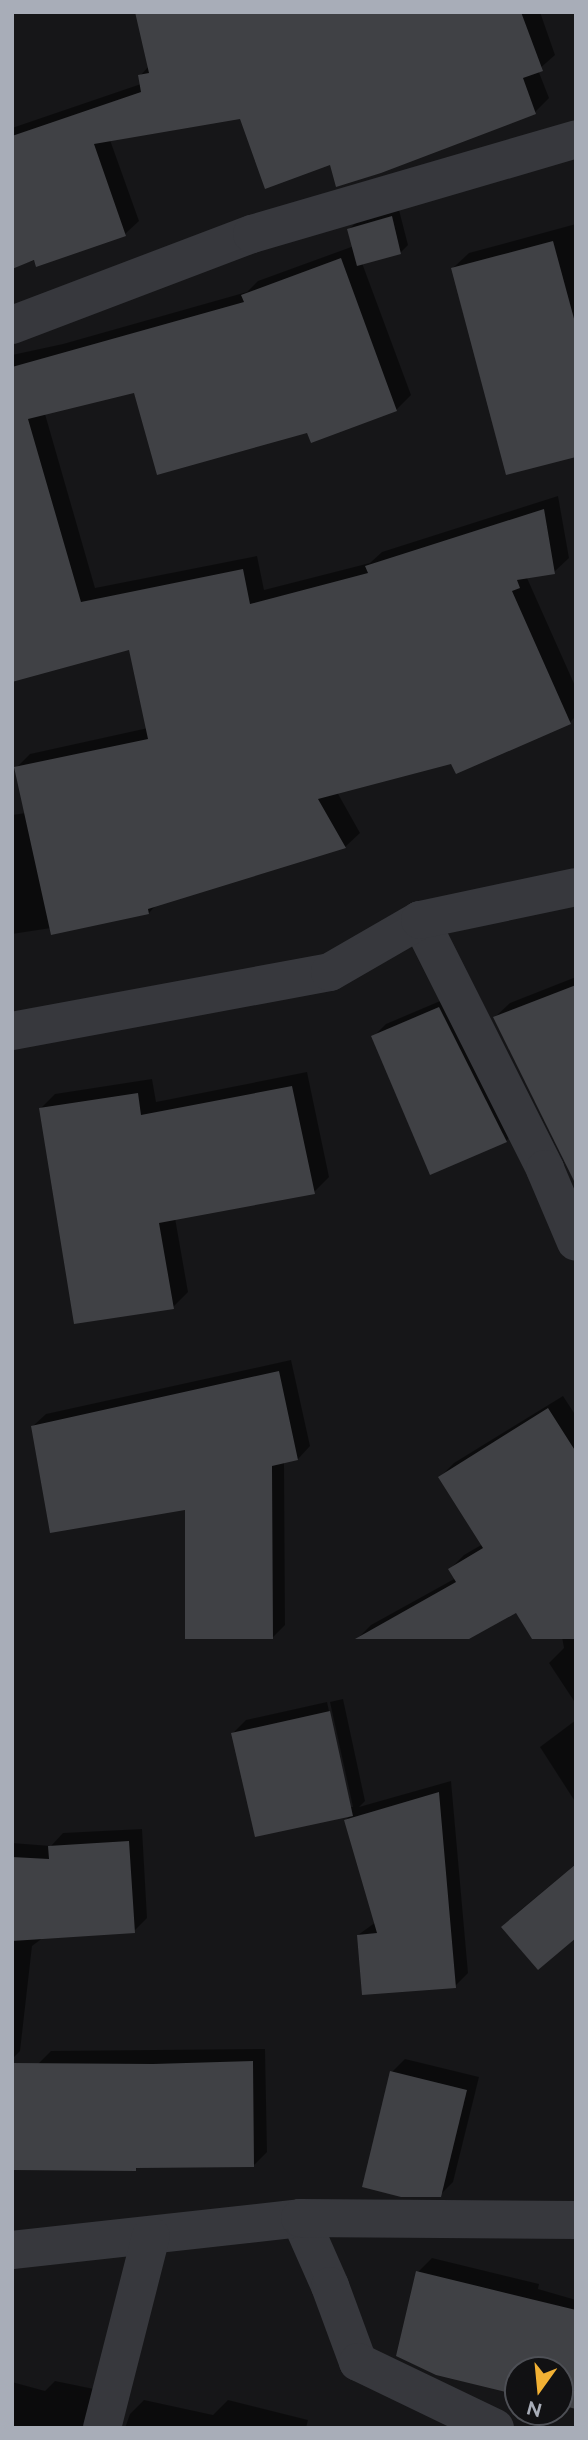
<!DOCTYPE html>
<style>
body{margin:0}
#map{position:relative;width:588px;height:2440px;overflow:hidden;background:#161618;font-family:Raleway,sans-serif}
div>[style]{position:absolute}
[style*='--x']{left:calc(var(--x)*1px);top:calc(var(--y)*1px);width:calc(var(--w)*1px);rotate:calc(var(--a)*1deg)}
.shadow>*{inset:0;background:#0007}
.building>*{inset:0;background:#404145}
.minor>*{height:38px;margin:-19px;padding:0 19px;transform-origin:19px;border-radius:19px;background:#37383d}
span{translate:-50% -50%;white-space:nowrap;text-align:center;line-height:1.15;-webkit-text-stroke:5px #111113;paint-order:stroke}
.frame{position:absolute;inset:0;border:14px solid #a8adb8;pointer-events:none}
.north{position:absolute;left:504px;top:2356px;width:70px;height:70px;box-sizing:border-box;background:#111113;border:2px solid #4d4f55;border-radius:50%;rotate:195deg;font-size:19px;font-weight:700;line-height:28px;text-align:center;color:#a8adb8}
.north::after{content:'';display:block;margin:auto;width:24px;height:32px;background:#f2b134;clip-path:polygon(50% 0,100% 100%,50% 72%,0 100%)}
</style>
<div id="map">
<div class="shadow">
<i style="clip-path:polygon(327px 12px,540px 12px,555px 55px,538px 70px,549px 98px,535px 112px,332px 163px,241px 117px,110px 140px,139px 221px,125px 234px,12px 267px,12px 128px,141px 84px,140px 76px,149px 66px)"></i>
<i style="clip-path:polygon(399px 210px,408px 245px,401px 252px,362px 263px,411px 395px,396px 410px,308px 431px,135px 391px,45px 414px,95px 588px,257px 556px,264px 590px,370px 563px,382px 552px,558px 496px,569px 558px,554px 572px,527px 578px,576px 688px,576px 716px,570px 722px,452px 762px,337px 792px,360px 833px,345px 847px,157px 904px,149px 913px,12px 934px,12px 815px,26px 813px,16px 768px,30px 754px,148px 728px,130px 647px,12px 681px,12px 355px,63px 344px,247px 292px,258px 281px,354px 246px,349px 229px,357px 222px)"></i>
<i style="clip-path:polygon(576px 224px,576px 455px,453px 268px,469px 253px)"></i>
<i style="clip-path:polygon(576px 977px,576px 1182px,495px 1017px,510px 1003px)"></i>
<i style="clip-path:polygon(452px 996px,519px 1128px,506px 1141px,373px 1037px,386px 1024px)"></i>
<i style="clip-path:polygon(307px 1072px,329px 1177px,314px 1192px,175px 1218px,188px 1292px,173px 1307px,40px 1109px,55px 1094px,152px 1079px,156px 1102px)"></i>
<i style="clip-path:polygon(291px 1360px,310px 1446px,298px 1459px,284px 1462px,285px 1625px,273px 1637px,187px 1508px,33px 1426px,46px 1414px)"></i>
<i style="clip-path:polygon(563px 1396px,576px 1416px,576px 1704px,549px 1663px,564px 1648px,562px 1637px,517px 1611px,359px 1637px,371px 1625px,456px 1578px,450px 1569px,464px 1555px,483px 1544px,440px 1477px,454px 1463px)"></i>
<i style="clip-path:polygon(343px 1699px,365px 1801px,359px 1807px,451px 1781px,468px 1973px,455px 1986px,358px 1935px,376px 1922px,346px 1820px,352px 1814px,233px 1733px,246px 1720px,327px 1702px,350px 1807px,353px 1807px,330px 1702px)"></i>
<i style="clip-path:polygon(576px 1720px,576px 1803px,540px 1747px)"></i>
<i style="clip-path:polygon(142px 1829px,147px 1918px,134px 1931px,44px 1937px,32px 1946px,20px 2051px,12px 2059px,12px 1843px,51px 1846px,63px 1833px)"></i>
<i style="clip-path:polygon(576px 1864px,576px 1936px,504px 1927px,517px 1913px)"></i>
<i style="clip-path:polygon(265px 2049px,267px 2152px,254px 2165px,138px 2166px,135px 2170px,38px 2064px,51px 2051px)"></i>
<i style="clip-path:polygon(405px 2059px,479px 2077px,453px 2182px,440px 2195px,392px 2072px)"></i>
<i style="clip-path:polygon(432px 2258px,539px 2284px,538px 2289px,576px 2300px,576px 2407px,560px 2404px,560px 2370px,518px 2370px,518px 2393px,418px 2272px)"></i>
<i style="clip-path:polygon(55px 2381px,99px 2390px,100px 2428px,12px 2428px,12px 2382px,45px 2391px)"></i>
<i style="clip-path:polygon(144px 2400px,213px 2415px,228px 2400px,308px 2420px,306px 2428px,125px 2428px,130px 2414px)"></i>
</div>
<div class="building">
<i style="clip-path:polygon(135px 12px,521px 12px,543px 71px,523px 78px,536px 114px,381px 173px,336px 187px,330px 165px,265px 189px,240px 119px,94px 144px,126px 236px,36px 267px,34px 260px,12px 269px,12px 136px,141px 92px,138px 75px,149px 73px)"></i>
<i style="clip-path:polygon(392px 216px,401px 254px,357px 266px,347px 229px)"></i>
<i style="clip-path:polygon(553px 241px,576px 326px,576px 457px,506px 475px,451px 268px)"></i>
<i style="clip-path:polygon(341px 258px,397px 411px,311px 443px,307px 433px,157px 475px,134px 393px,28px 419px,81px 602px,243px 569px,250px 604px,368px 573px,365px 566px,544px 509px,555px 574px,517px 580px,520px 588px,512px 591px,571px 724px,456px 774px,451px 764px,318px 799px,346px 848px,148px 909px,149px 914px,51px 935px,14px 767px,148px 739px,129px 650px,12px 682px,12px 367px,244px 302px,241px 295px)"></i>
<i style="clip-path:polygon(576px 985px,576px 1185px,493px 1017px)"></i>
<i style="clip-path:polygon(439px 1007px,507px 1142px,430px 1175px,371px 1036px)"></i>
<i style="clip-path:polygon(292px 1086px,315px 1194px,159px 1223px,174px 1309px,74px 1324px,39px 1108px,138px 1093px,141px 1115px)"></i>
<i style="clip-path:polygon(279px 1371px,298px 1460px,272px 1466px,273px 1639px,185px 1639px,185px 1510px,50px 1533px,31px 1426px)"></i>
<i style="clip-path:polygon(548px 1408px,576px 1452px,576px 1639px,532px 1639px,516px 1613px,469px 1639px,355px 1639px,456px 1582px,448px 1569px,483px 1548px,438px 1477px)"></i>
<i style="clip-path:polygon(330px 1711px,353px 1816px,255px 1837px,231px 1733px)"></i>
<i style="clip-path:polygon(439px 1792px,456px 1988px,362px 1995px,357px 1935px,377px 1933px,344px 1820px)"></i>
<i style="clip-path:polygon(129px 1841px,135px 1933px,12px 1941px,12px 1857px,49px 1859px,48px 1846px)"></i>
<i style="clip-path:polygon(576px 1864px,576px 1938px,538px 1970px,501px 1927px)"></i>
<i style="clip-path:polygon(253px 2061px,254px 2167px,136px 2168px,136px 2171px,12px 2170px,12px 2063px,153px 2064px)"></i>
<i style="clip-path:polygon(390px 2071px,467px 2090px,441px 2197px,401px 2197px,362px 2187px)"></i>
<i style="clip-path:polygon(416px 2271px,576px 2310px,576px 2409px,560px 2405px,560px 2370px,518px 2370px,518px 2395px,436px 2375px,396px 2356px)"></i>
</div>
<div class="minor">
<i style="--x:12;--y:325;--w:257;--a:-20.8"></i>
<i style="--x:252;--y:234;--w:338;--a:-16.3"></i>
<i style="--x:420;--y:920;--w:279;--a:63.3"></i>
<i style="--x:545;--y:1169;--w:79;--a:67"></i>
<i style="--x:12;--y:1031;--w:323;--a:-10.5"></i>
<i style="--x:330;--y:972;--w:104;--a:-30"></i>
<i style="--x:420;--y:920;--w:159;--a:-11.9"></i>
<i style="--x:300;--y:2218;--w:74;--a:66.2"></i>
<i style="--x:330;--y:2286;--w:81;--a:69.8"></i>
<i style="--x:358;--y:2362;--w:152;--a:25.7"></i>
<i style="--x:12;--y:2250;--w:290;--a:-6.3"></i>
<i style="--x:300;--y:2218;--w:276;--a:0.4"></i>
<i style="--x:102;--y:2428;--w:198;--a:-75.7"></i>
</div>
<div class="frame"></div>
<div class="north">N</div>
</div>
